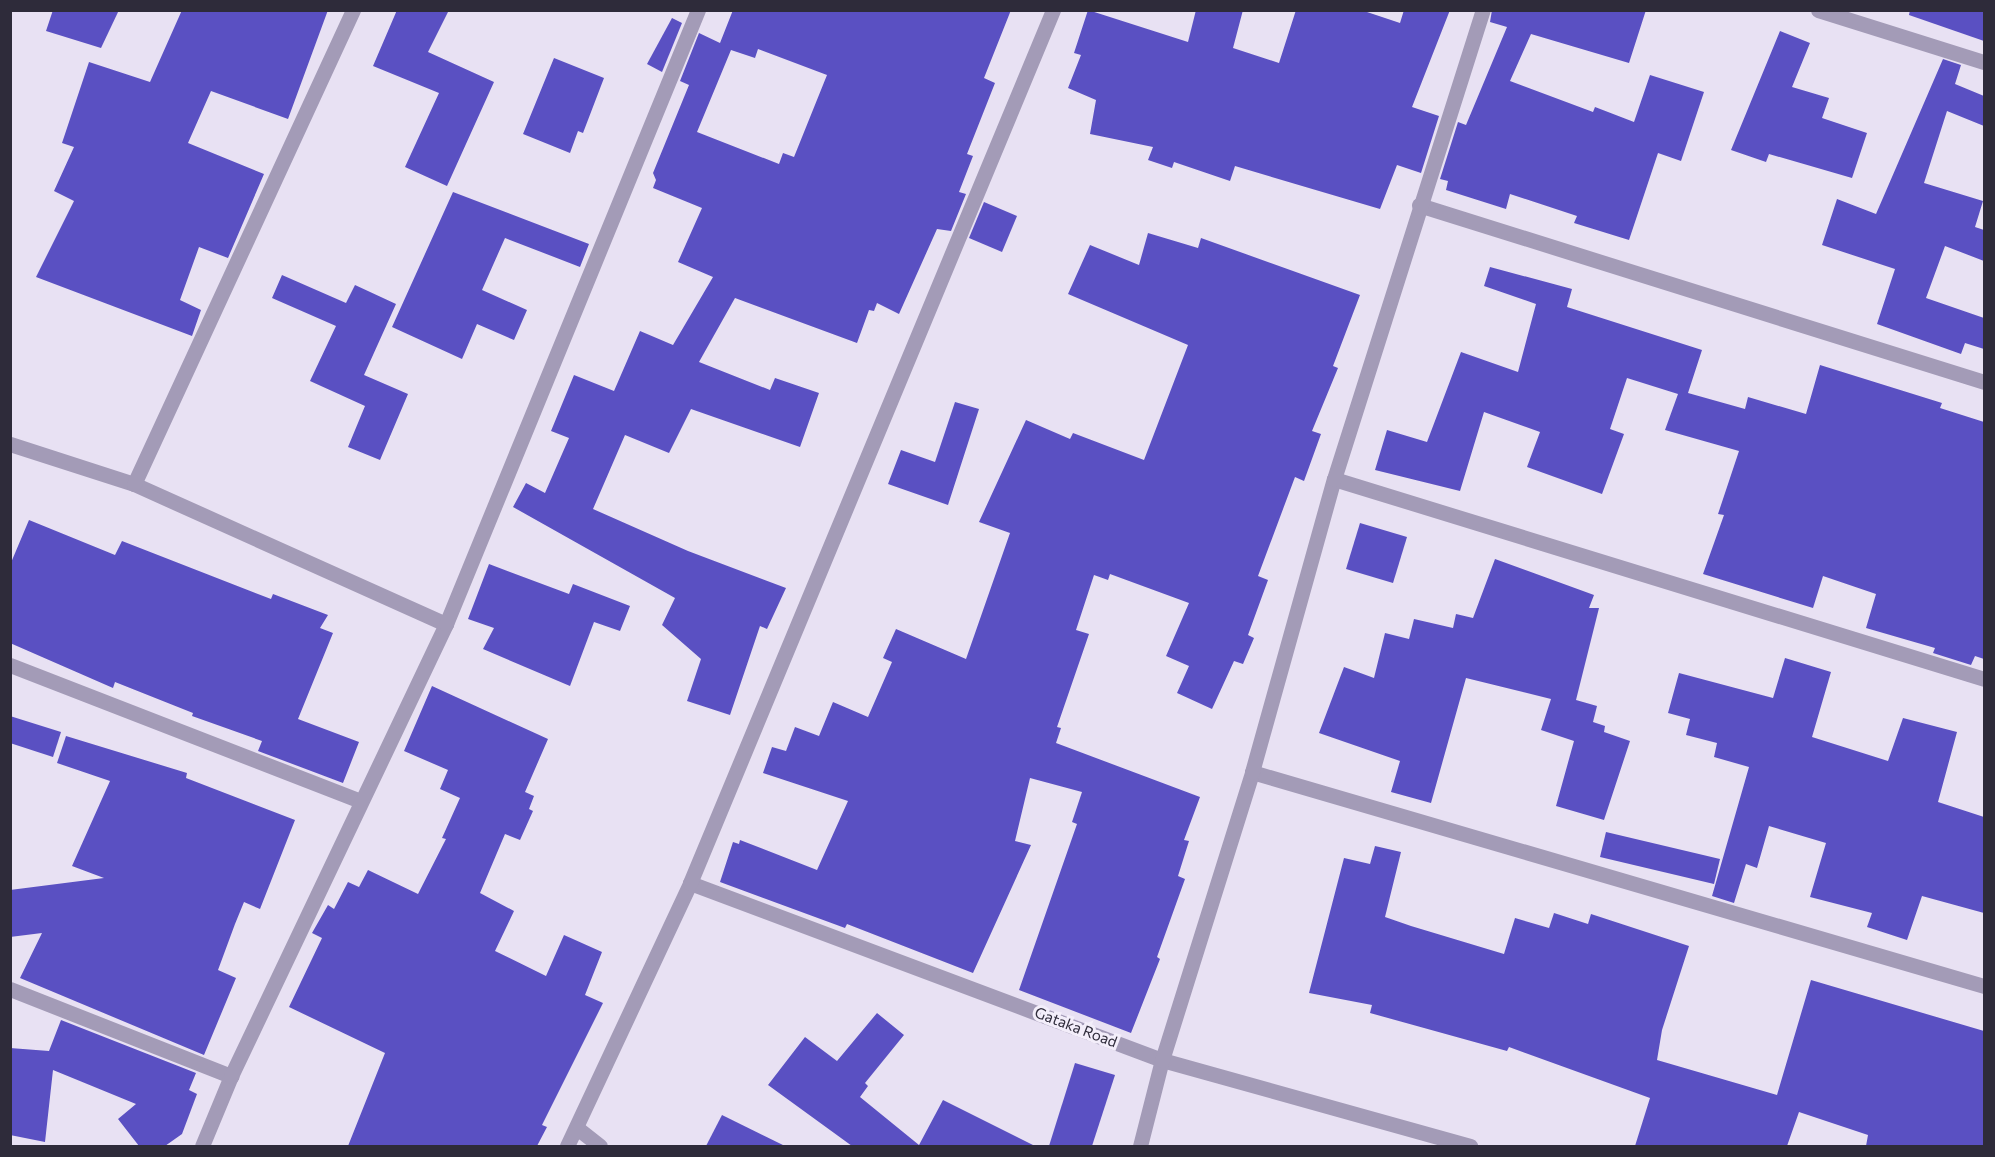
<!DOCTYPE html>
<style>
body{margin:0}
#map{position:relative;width:1995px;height:1157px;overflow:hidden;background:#e8e1f3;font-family:Commissioner,sans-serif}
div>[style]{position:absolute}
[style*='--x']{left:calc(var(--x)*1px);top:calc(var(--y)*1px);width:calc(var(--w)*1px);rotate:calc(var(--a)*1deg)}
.building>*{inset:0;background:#5a50c2}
.minor>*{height:15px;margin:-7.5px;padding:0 7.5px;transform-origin:7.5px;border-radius:7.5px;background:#a39bb7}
span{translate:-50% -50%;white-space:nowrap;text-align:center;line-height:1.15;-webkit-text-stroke:6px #f3eefa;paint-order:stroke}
.street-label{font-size:15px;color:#2e2b3a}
.frame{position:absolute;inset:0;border:12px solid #2e2b3a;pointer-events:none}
</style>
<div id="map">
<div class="building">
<i style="clip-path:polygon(53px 10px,119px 10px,101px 48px,46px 31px)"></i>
<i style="clip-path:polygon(182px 10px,328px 10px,288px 119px,211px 91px,188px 143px,264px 174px,228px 258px,199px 247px,180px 300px,201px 310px,192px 336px,36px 277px,74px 201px,54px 191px,74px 147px,62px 143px,89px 62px,150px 82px)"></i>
<i style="clip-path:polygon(397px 10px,449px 10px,428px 52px,494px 82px,447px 186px,405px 167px,439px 93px,373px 66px)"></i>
<i style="clip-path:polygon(evenodd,733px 10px,1011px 10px,984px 78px,995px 83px,967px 154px,973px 156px,959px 192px,966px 194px,951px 231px,937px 229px,899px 314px,877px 303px,874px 311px,869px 310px,857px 343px,735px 298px,699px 362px,770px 390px,775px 378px,819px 393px,800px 447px,691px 409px,669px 453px,625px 435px,593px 509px,688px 551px,786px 588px,767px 629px,760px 626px,730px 715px,687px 701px,701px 659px,662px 625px,675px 598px,513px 507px,526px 483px,545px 493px,569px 438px,551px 431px,574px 375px,614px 391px,640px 331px,673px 345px,713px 277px,678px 262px,702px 208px,653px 188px,656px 180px,653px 173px,689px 85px,680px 81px,699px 33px,720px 43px,733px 10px,758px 49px,827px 75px,794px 157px,783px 153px,779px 164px,697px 132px,731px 50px,755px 58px,758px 49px)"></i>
<i style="clip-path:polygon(1088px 10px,1188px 42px,1196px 10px,1243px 10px,1233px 48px,1279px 63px,1296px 10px,1361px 10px,1400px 23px,1404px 10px,1450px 10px,1412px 107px,1439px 116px,1421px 173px,1397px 165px,1380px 209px,1235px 166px,1230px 181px,1174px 162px,1172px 168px,1148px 160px,1153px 147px,1090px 134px,1096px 100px,1068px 88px,1081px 55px,1074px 53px)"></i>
<i style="clip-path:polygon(1492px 10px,1646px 10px,1629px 63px,1531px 34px,1510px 81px,1593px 112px,1595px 107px,1634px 122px,1650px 75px,1704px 92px,1681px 161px,1658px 153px,1629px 240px,1574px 223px,1577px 216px,1510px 194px,1506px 209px,1446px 190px,1448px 181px,1440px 179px,1458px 122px,1466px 125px,1507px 27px,1490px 22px)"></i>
<i style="clip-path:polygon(1910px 10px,1984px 10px,1984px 41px,1909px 15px)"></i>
<i style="clip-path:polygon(672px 18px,682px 23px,662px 72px,647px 64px)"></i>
<i style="clip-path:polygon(1780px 31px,1810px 43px,1792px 87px,1829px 98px,1822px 118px,1867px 133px,1852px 178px,1769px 154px,1766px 162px,1731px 150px)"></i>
<i style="clip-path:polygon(554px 58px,604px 78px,583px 133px,578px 131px,570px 153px,523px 134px)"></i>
<i style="clip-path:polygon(1943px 59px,1961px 65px,1955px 84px,1984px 96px,1984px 126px,1947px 111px,1924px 183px,1983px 201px,1975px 227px,1984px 230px,1984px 261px,1945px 246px,1926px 298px,1984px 318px,1984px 349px,1965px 343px,1961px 354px,1877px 324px,1895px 269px,1822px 245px,1837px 199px,1876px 214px)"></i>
<i style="clip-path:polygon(453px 192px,589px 244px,580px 267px,505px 238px,482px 290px,527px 310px,514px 340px,477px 324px,462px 359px,392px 327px)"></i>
<i style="clip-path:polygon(984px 202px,1017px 216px,1002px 252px,969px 238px)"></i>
<i style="clip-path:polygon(1148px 233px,1198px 248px,1201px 238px,1360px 295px,1333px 366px,1338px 368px,1312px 431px,1321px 434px,1304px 481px,1295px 477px,1258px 576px,1268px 580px,1248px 635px,1254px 638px,1243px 664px,1234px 661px,1212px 709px,1177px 693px,1189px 666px,1166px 656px,1189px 603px,1110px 574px,1108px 580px,1094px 575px,1076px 630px,1089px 634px,1057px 727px,1061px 728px,1056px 743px,1200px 797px,1184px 840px,1189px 841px,1178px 876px,1185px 879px,1157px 957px,1160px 959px,1131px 1033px,1019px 990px,1077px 824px,1072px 822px,1082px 792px,1030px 778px,1015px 841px,1031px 845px,973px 973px,847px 924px,845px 928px,720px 882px,733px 842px,739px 844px,740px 840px,817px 870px,848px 801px,763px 773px,772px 747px,786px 751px,795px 727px,819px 736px,833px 702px,868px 717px,892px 662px,883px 658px,896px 629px,966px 659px,1010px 533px,979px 522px,1026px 420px,1070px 439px,1073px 433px,1144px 460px,1188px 345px,1068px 294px,1090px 245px,1139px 265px)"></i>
<i style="clip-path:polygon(1490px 267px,1572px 289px,1567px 307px,1702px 350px,1688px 393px,1745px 409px,1748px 397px,1806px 414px,1820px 365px,1942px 403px,1940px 408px,1984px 422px,1984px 659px,1975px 656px,1971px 665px,1933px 653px,1935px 648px,1866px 628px,1876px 594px,1823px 576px,1813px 608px,1703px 574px,1724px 515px,1718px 514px,1739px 451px,1665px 430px,1678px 394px,1627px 378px,1610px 429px,1624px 434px,1602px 494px,1527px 467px,1540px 432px,1484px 412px,1460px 491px,1375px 470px,1387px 430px,1427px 442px,1461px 352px,1518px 372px,1536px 304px,1484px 286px)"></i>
<i style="clip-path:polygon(282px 275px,346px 303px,355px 285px,396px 304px,364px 375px,408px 394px,380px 460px,348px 447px,365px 406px,310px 381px,336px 326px,272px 298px)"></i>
<i style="clip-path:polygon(955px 402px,979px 409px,948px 505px,888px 484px,901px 450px,935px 462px)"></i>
<i style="clip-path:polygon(29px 520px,115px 555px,122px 541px,271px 599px,273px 594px,328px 615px,320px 628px,333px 633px,298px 719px,359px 742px,343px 783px,258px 751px,262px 741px,192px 716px,193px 713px,115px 682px,113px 688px,10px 643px,10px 565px)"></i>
<i style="clip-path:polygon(1360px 523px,1407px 537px,1393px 583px,1346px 569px)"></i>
<i style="clip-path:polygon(1495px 559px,1594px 595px,1589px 608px,1599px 608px,1576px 700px,1597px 706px,1593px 722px,1605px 726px,1604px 732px,1630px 741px,1604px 820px,1556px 806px,1574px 741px,1541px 730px,1551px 699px,1466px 678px,1431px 803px,1391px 792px,1400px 761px,1319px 733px,1344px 667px,1374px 678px,1385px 633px,1409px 639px,1414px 619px,1453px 628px,1456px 614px,1473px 618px)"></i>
<i style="clip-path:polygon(489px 564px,569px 594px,573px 584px,630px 606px,620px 631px,594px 622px,570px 686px,483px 649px,494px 628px,468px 619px)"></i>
<i style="clip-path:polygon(1785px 658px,1831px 672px,1812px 737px,1888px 761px,1903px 718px,1957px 732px,1938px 802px,1984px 817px,1984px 913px,1922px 896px,1907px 940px,1867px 927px,1872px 913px,1810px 897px,1826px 843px,1769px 826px,1757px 868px,1746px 864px,1734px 903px,1712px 896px,1749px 767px,1714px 757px,1717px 743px,1686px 735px,1690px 719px,1668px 713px,1679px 673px,1773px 698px)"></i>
<i style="clip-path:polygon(432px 686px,548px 739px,525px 792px,534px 796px,529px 809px,533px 811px,520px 840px,505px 834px,480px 893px,514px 911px,495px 951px,546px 976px,564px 935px,602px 952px,585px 995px,603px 1003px,542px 1125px,547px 1127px,537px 1146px,348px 1146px,385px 1053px,289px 1007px,322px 938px,312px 933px,328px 905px,334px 909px,348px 882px,359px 887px,368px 870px,418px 894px,446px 839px,442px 838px,460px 798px,440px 789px,448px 770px,404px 751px)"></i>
<i style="clip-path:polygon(10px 716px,61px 732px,53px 757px,10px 743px)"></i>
<i style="clip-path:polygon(66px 736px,187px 773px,186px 778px,295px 820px,260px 909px,244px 902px,235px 924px,218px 970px,236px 978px,204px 1055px,20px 978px,42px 933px,10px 937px,10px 890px,104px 878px,72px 866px,110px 781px,57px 763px)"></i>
<i style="clip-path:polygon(1606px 832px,1720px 859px,1714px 884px,1600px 857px)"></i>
<i style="clip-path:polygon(1375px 846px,1401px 852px,1385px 917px,1411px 926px,1504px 954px,1515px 918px,1549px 928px,1554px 913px,1588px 924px,1591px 914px,1689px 946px,1662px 1030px,1657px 1060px,1777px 1095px,1811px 980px,1984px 1031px,1984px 1146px,1866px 1146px,1868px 1135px,1799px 1112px,1787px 1146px,1635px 1146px,1650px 1098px,1509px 1047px,1507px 1051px,1370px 1013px,1372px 1005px,1309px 993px,1344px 858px,1370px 864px)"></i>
<i style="clip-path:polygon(877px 1013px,904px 1035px,865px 1083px,868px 1086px,860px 1097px,919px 1145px,943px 1100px,1035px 1146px,852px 1146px,768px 1085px,805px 1037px,837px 1061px)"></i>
<i style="clip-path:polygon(61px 1020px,196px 1073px,189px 1090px,197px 1094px,182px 1134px,165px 1146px,139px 1146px,118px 1119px,136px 1104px,53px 1070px,45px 1142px,10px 1135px,10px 1048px,49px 1051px)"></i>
<i style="clip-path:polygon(1075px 1063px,1115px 1075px,1092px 1146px,1049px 1146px)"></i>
<i style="clip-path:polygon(722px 1115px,785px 1146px,706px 1146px)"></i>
</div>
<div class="minor">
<i style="--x:1818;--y:10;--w:174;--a:17.4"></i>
<i style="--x:1419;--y:205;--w:592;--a:17.39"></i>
<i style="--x:10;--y:444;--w:130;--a:17.9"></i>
<i style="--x:134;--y:484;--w:342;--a:24.2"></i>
<i style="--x:1334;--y:479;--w:680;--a:17.1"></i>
<i style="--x:134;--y:484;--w:522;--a:-65.2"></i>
<i style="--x:10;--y:665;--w:376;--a:21.2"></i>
<i style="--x:1252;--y:772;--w:763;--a:16.3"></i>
<i style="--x:690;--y:883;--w:504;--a:20.56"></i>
<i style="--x:1162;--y:1060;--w:320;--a:15.6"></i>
<i style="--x:10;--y:989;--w:238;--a:21.5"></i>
<i style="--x:577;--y:1128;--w:29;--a:38"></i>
<i style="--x:202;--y:1146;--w:76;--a:-67.5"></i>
<i style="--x:231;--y:1076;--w:501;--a:-64.56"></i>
<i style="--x:446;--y:624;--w:664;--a:-67.69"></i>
<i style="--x:567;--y:1146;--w:290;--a:-64.9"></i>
<i style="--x:690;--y:883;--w:945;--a:-67.42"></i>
<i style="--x:1140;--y:1146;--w:89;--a:-75.7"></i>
<i style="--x:1162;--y:1060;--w:302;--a:-72.6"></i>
<i style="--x:1252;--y:772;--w:304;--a:-74.4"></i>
<i style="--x:1334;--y:479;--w:492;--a:-72.4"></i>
</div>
<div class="street-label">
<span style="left:1076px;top:1027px;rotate:21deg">Gataka Road</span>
</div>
<div class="frame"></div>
</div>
